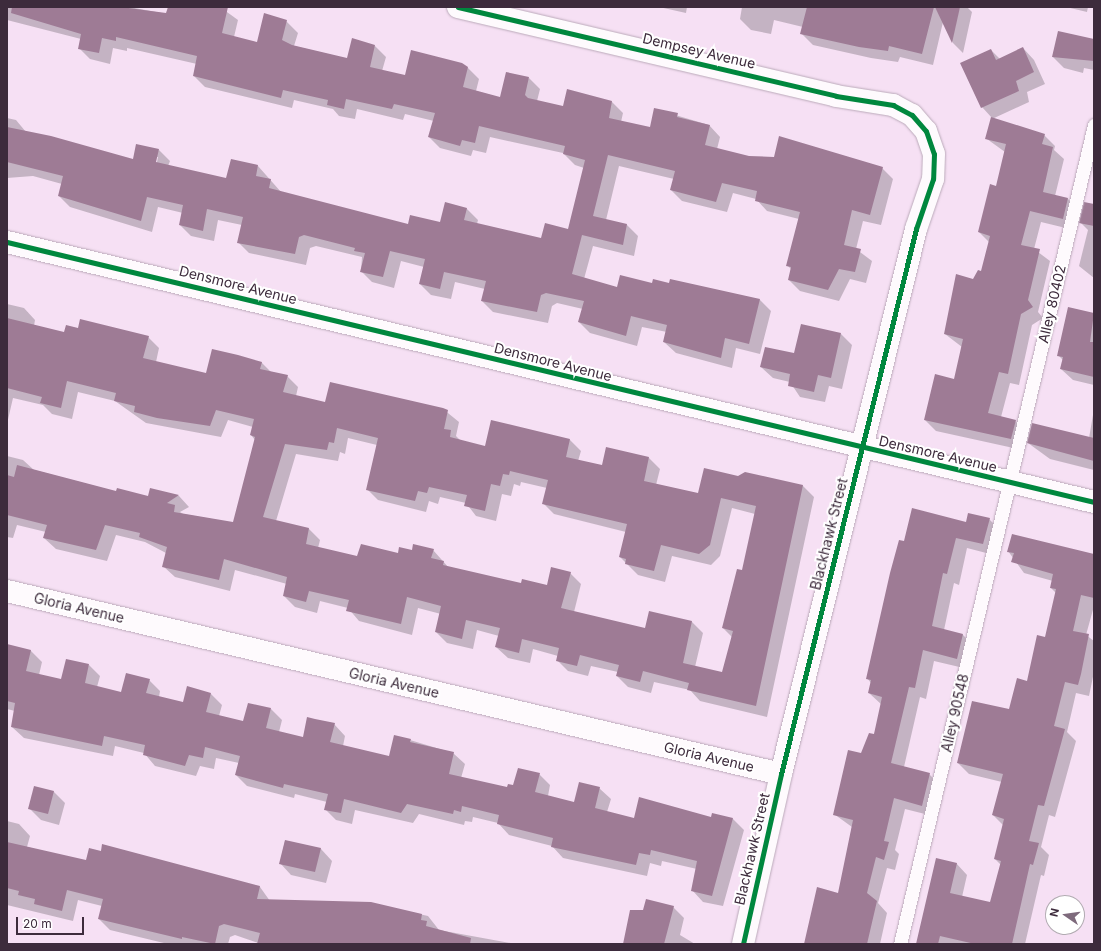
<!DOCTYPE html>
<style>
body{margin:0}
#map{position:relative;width:1101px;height:951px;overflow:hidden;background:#f6e0f4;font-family:Inter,sans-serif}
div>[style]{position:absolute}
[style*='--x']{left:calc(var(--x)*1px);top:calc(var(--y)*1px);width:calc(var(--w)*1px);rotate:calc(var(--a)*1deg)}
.shadow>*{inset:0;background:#0003}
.building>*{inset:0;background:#9e7b95}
.roads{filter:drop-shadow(0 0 1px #bbaaba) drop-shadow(0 0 1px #bbaaba)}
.lane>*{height:13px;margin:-6.5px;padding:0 6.5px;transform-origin:6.5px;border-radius:6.5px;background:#fefafd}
.street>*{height:22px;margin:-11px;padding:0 11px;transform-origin:11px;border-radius:11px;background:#fefafd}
.cycleway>*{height:5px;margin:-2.5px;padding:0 2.5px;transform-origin:2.5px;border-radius:2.5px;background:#00873e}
span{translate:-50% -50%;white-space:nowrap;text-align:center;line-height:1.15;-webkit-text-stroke:4px #fff;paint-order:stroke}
.street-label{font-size:14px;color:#3d2b3c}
.frame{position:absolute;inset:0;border:8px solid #3d2b3c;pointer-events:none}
.north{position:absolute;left:1045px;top:895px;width:40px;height:40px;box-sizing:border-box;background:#fff;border:1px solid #b1aab1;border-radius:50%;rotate:283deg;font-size:11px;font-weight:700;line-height:16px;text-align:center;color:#3d2b3c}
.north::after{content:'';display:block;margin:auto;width:14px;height:18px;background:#7e6a7c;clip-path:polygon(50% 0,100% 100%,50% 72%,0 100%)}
.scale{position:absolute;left:16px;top:917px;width:68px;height:18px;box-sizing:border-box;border:2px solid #3d2b3c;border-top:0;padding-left:5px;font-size:12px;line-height:14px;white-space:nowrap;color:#3d2b3c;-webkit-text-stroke:3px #fff;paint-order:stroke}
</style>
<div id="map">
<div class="shadow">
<i style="clip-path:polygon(evenodd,7px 7px,129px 7px,167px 14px,169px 7px,220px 7px,238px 20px,234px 37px,257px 43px,286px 21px,298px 33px,294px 46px,348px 59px,375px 46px,386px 57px,382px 71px,406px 76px,468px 68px,479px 79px,476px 91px,501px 98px,529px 78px,540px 89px,537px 101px,563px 107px,612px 102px,623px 113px,621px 122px,651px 128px,655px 109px,709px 125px,720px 137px,717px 149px,748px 157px,882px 168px,893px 179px,881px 225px,863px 221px,856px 249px,872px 261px,866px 283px,850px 279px,839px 301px,800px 291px,789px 280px,791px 269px,788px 266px,799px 219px,767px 211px,756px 199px,733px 193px,727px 212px,682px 201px,671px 190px,674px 179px,619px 166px,606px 220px,627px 225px,638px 236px,634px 256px,593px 246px,584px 279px,618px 288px,653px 284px,760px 300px,771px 311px,760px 354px,736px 348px,732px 368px,676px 353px,664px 342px,667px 332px,642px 327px,637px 346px,590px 333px,579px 322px,583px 309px,557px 303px,552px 306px,548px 323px,493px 312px,482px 301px,485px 289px,455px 282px,451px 299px,431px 295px,420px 284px,424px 267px,401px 261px,394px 288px,372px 282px,361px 271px,362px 257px,316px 246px,310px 248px,306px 265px,249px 253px,238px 242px,242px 225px,218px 220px,214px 241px,191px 236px,180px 225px,183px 213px,158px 207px,152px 232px,70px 207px,59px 196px,62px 184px,33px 176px,7px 178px,7px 118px,16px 120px,26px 132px,133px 161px,159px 150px,170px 161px,168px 166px,227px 179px,258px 166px,281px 192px,408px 226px,440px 223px,466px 208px,478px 220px,477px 224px,542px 239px,569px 231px,584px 168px,575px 165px,563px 153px,490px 137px,486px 153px,473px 150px,471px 156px,440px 148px,429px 137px,434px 121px,405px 114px,403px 120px,357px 109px,355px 119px,339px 116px,333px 109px,294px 100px,292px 108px,205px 87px,194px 76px,197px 64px,127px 48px,127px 51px,113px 48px,110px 64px,90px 59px,79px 48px,81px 39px,7px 20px,7px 7px,156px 157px,158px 157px,156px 167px,156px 157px)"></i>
<i style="clip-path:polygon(659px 7px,687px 7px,686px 13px)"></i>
<i style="clip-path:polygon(742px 7px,967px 7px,972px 12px,963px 53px,953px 43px,943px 22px,933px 65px,900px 57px,898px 62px,871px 58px,813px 45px,802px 34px,803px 27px,774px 20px,771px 34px,751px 30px,740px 19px)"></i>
<i style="clip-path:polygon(1066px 7px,1088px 7px,1087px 12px)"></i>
<i style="clip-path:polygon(1059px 32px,1094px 40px,1094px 70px,1084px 68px,1083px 73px,1064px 68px,1053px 57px)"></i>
<i style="clip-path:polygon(1023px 48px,1034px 60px,1045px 84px,1027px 92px,1029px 102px,992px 119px,1044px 135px,1055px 146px,1054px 150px,1064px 159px,1055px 196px,1068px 199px,1079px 210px,1074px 230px,1041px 222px,1034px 249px,1050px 261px,1038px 312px,1043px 318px,1032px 325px,1019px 385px,1010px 383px,1001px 417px,1015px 421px,1027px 432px,1022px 450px,936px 431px,925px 420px,955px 380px,962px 347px,945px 334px,974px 280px,982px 272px,990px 243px,979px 232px,997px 187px,1005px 152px,987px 139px,992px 118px,982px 107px,991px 50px,1000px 59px)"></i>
<i style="clip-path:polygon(1094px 205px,1094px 278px,1079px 266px,1088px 230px,1080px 222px)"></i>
<i style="clip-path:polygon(evenodd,7px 304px,24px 308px,35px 320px,34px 326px,65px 333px,78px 329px,148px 337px,159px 348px,156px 362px,207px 374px,261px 362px,271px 372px,287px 376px,298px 387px,296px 396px,326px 403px,443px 409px,459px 422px,456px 436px,461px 441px,486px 447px,570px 440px,581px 451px,578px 461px,602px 466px,649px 458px,660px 469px,656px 485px,699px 494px,738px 477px,803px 486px,814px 497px,767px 717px,700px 701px,690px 690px,654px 682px,651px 693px,628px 687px,617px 676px,618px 672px,591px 666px,588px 676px,568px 671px,557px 660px,558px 656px,533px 649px,530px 663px,508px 658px,496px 647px,499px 636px,477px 630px,473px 649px,447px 643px,436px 632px,441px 614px,418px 608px,412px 635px,359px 621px,348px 608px,320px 601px,317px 613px,295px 607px,284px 596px,287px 584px,235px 570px,230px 591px,175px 577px,163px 566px,166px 553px,145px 542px,116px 535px,107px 561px,56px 549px,44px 538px,46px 532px,17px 525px,13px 538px,7px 537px,7px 456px,23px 460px,34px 470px,117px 492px,149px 497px,151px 490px,179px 496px,189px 507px,180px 512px,183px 514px,234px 523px,255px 440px,251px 435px,253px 427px,228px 420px,221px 437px,146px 423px,115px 401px,78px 392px,72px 419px,52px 414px,43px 405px,13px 398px,7px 424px,7px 304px,348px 438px,377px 445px,367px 489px,378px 500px,426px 512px,429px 501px,438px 504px,440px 497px,466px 503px,476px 516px,496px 521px,502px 494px,511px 496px,514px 484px,520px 486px,521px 482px,547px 488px,543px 503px,554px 514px,626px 532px,620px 557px,638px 575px,665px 582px,672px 556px,711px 565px,720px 556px,732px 508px,755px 514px,743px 571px,723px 628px,732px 637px,723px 674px,695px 667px,703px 633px,692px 622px,646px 629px,574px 612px,581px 584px,570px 573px,548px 586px,522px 585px,449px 568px,433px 550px,358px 558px,318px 548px,320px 540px,309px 529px,276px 521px,296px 454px,338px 461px,340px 452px,345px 454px,348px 438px)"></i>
<i style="clip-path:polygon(1070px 308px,1094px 314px,1094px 385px,1073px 380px,1061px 369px,1063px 360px,1058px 355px)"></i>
<i style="clip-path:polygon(841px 334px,852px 345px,842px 389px,829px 386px,825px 402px,800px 397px,790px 382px,773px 378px,761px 367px)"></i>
<i style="clip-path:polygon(1094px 409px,1094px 470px,1050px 459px,1028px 443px,1089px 438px)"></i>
<i style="clip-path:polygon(989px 519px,1000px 530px,994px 555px,967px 548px,959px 585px,954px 583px,944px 630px,963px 635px,974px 646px,968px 669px,934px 661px,926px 699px,920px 697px,904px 767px,929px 774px,940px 785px,933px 816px,905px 809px,895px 850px,899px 854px,895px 870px,887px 868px,878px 903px,887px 913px,880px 944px,805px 944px,839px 894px,852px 827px,834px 814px,862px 754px,874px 735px,882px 705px,869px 693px,871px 683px,867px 678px,905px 542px)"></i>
<i style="clip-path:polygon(1008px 551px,1094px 555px,1094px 606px,1086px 635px,1094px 641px,1094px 672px,1089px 696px,1076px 693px,1067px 732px,1076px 741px,1055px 817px,1049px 815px,1041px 847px,1049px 855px,1044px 876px,1041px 875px,1025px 944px,919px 944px,956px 863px,967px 875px,962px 897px,991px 904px,1001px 865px,995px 859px,1003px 825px,993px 815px,1002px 782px,969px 774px,958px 763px,1010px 710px,1028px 682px,1046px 638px,1056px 593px,1051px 588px,1053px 581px,1024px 573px)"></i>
<i style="clip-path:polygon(7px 645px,31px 651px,42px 662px,39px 675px,62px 680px,89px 665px,100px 676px,97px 687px,122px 693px,149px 680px,160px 691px,159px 697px,184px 703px,211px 694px,222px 705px,219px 716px,244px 722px,271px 709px,282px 720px,279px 732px,304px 738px,334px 724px,345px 736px,343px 746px,390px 758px,410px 740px,453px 753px,465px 764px,461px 778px,507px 788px,539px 774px,550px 785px,548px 796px,575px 803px,599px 788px,611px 799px,607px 812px,635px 819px,733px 819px,744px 830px,723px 906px,703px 902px,692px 890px,697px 869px,662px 861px,661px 866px,650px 863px,647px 876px,563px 858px,552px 846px,509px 835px,498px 823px,473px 817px,472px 822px,465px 821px,464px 825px,419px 814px,413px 823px,355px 810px,352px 824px,336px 820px,325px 809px,327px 802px,295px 794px,294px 798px,247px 786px,236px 775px,239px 763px,216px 758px,214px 769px,200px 766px,196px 776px,155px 766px,144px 753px,115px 746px,113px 756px,24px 738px,12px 727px,15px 711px,7px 709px)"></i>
<i style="clip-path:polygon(35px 787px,54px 792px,65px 803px,59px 825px,41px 820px,30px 809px)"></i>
<i style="clip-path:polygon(7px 821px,19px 824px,30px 836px,27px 847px,86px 862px,101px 852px,103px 845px,260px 887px,270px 901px,371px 903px,428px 916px,439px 930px,516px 944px,261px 944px,235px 935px,230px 937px,228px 944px,168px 944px,110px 930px,99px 919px,102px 906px,78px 900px,73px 921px,7px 905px)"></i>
<i style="clip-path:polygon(285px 841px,321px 849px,332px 861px,326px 883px,291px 875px,280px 863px)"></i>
<i style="clip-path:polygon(673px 907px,684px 918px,680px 935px,695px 944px,624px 944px,644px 911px)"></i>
</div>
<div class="building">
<i style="clip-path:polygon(12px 7px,121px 7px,166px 13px,168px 7px,228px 7px,222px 33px,257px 42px,264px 13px,287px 20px,282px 40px,292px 45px,347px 58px,352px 38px,375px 45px,370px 67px,405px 75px,411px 50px,462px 63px,468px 67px,463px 87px,500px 97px,506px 72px,529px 77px,525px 95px,528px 98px,563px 106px,567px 89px,612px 101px,609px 118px,650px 127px,654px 108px,678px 113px,677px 117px,710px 125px,705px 145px,749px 156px,774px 157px,779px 136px,883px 167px,870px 215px,852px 210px,844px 245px,861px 249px,855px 272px,839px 269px,828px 290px,788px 280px,791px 267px,786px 266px,800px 212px,755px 201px,757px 191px,722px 183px,716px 202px,670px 190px,675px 171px,608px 155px,593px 216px,627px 224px,623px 245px,582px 235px,572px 274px,617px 287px,620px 275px,652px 283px,653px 279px,669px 283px,670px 279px,760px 299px,749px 344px,725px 338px,721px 358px,663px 342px,667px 325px,631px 316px,626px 336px,578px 322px,584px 301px,546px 293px,541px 295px,537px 312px,481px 301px,486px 281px,444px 272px,440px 289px,419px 284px,425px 259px,390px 251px,383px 277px,360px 272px,365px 253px,354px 251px,355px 248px,304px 235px,299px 237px,295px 254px,237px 243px,243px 217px,207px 209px,203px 231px,179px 225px,183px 205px,147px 197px,141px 221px,58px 196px,63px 176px,7px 162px,7px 127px,51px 136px,133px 159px,136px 144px,159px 149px,156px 162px,226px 178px,231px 159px,258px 165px,256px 176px,271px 179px,269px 188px,408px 224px,410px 215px,440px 222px,445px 202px,467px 208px,464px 220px,541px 238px,545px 223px,568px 229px,585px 160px,563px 154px,565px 146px,479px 126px,475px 143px,462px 140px,460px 146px,428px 137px,435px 113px,394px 104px,392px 109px,346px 99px,344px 109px,327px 105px,328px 100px,283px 90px,281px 98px,193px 76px,197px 56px,116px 37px,116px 41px,102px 38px,99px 53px,78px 49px,81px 34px,11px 13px)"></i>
<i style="clip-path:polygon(807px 7px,934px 7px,922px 54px,889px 46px,888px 51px,859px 47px,800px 34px)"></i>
<i style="clip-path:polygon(935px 7px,960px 7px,952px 43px)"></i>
<i style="clip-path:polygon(1058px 31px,1094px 39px,1094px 61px,1052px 57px)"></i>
<i style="clip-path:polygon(1023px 47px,1034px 72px,1016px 81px,1019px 91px,981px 108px,960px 63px,991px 49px,996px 60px)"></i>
<i style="clip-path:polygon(991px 117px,1045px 134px,1042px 144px,1053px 147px,1043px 192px,1068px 198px,1063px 219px,1030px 211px,1021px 245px,1040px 249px,1028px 300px,1033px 307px,1021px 314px,1008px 374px,999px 372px,988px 413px,1016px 420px,1011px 439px,924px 420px,935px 374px,954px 379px,963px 339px,944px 334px,956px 274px,973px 279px,978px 270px,981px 271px,990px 236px,978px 232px,990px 184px,996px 186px,1006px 144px,985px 139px)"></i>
<i style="clip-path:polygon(1084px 202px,1094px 204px,1094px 226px,1079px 223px)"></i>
<i style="clip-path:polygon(1068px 307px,1094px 313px,1090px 342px,1094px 342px,1094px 377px,1060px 369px,1063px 357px,1057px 356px)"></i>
<i style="clip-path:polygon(evenodd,7px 318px,64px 332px,66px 325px,78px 328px,80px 319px,149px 336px,143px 358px,206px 373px,212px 349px,238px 355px,262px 362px,260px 369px,288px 375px,283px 392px,325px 402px,330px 382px,443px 408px,448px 410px,444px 429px,451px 430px,450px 437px,485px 446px,491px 420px,570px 439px,566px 457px,602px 465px,606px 447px,649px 457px,644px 481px,698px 493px,704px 468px,738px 476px,745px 472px,803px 485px,756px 706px,687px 690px,689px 683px,643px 671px,640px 682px,616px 676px,619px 665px,580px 655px,577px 666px,556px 661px,559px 648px,522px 639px,519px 653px,495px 647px,500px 628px,466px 620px,462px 639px,435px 632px,441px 606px,407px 597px,401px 624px,346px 611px,349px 600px,309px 591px,306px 602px,283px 596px,287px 577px,224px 559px,219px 580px,162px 567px,167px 547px,139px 537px,140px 533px,105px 525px,96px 550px,43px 538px,47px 525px,7px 515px,7px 475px,14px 477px,17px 465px,116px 491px,117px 488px,148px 496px,150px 488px,179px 495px,167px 503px,175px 505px,174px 512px,233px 522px,255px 437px,250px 435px,254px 419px,216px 410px,210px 426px,157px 418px,134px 412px,135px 406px,114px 401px,116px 393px,67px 381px,61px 408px,40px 403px,42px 397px,7px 388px,7px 318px,337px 428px,378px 438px,366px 490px,415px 501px,418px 491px,427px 493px,429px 487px,467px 495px,464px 506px,485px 511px,491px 484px,500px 486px,503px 474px,509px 475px,510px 471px,548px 480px,542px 504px,627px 524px,619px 557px,626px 559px,625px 564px,654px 571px,661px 545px,699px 554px,710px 545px,721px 498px,756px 506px,742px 570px,737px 569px,722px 628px,733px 631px,722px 672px,683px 663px,692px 621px,649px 611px,645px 628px,561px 608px,571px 572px,551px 567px,547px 585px,522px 579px,521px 583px,443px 565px,444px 561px,431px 558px,434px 549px,413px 544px,412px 550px,399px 547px,398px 553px,361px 544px,357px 556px,306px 544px,309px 528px,263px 517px,285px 444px,327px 450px,329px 442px,334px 443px,337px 428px)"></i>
<i style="clip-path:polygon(801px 324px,841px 333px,831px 378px,818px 375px,814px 392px,788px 386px,790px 374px,760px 367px,765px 347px,794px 353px)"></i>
<i style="clip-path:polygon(1032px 423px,1094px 438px,1094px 461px,1027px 443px)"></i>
<i style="clip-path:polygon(912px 508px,966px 522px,968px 513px,990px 518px,983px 544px,956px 538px,947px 574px,943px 573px,932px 626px,963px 634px,957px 659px,923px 650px,915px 688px,909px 687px,891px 763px,930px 773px,922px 806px,894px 798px,884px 841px,889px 842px,884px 860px,876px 857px,867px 893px,877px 901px,867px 944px,804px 944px,817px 887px,838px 893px,853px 820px,833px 815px,848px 750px,861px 753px,869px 733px,874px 734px,882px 697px,868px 693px,871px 680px,866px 679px,890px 573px,899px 540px,904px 541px)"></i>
<i style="clip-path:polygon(1012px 534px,1094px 554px,1094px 598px,1081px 595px,1073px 631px,1089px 634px,1081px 674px,1078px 685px,1065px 682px,1054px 726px,1065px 729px,1044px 806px,1038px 805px,1029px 841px,1039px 843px,1033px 865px,1030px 864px,1012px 944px,975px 944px,940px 936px,938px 944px,916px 944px,936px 858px,957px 863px,950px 893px,990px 902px,1001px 861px,994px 859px,1004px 819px,992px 815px,1003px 774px,957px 763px,972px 701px,1009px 709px,1017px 678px,1027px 681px,1037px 635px,1045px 637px,1056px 589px,1050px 588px,1053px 574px,1011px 562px,1014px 553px,1007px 552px)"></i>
<i style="clip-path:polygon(7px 644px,31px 650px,26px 671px,61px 679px,66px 659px,89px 664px,85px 683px,121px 692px,126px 673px,150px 679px,146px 693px,183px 702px,187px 686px,211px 693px,206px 712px,243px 721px,248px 703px,271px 708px,266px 728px,303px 737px,307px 717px,315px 719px,335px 723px,330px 742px,389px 756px,394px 735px,411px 739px,410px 742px,454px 752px,449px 774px,507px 787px,508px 784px,513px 785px,518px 768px,540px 773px,535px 792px,574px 802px,579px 782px,600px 787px,595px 808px,634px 818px,639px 797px,711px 817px,712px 813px,733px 818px,712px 896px,691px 891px,697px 861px,651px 850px,650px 855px,639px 853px,636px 865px,551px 847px,553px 838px,497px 824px,499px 815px,462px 806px,461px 812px,454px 810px,453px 814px,407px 804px,401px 813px,344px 799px,341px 813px,324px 810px,328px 794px,284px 784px,283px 788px,235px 775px,240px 756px,205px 747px,203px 758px,189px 755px,185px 766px,143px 755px,145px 745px,104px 736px,102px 746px,11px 727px,15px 703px,7px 701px)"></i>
<i style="clip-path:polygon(34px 786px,54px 791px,48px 814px,28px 809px)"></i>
<i style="clip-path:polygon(285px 840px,321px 848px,315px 872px,279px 864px)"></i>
<i style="clip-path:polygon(7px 842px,86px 860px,89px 848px,101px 851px,102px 844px,260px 886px,257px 899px,371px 902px,422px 914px,421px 920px,427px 921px,426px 926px,471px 938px,470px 944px,257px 944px,260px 933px,224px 924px,219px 926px,215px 944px,182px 937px,182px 939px,98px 919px,103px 899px,67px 890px,62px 911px,34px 904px,35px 899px,18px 895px,19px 891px,7px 888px)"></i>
<i style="clip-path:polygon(646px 899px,674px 906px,664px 944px,623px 944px,630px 910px,643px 910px)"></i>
</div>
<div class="roads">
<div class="lane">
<i style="--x:900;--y:944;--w:842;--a:-76.67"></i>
</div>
<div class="street">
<i style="--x:458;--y:7;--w:388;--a:13.2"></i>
<i style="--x:836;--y:96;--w:58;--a:9"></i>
<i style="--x:893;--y:105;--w:21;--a:28"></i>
<i style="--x:912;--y:115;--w:21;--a:49"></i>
<i style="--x:926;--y:131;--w:24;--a:71"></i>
<i style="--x:934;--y:154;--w:25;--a:92"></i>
<i style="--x:933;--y:179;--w:53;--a:108.8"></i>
<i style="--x:916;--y:229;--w:561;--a:103.91"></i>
<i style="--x:781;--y:774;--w:174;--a:102.6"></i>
<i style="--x:7;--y:242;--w:1118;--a:13.45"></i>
<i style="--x:7;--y:591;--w:795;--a:13.3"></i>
</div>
</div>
<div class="cycleway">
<i style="--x:458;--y:7;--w:388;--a:13.2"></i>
<i style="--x:836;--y:96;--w:58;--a:9"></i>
<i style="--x:893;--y:105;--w:21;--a:28"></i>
<i style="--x:912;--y:115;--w:21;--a:49"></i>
<i style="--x:926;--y:131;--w:24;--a:71"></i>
<i style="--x:934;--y:154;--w:25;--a:92"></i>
<i style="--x:933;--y:179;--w:53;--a:108.8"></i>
<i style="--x:916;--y:229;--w:561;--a:103.91"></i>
<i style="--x:781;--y:774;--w:174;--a:102.6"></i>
<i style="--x:7;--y:242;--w:1118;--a:13.45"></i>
</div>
<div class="street-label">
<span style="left:699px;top:51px;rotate:13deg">Dempsey Avenue</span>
<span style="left:238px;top:285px;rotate:14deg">Densmore Avenue</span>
<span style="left:1052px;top:304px;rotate:-77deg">Alley 80402</span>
<span style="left:553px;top:362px;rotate:14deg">Densmore Avenue</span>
<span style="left:938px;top:454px;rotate:13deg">Densmore Avenue</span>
<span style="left:829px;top:534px;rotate:-76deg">Blackhawk Street</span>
<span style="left:79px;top:608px;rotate:13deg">Gloria Avenue</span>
<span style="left:394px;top:683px;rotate:13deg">Gloria Avenue</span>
<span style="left:955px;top:713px;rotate:-77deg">Alley 90548</span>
<span style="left:709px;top:757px;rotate:13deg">Gloria Avenue</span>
<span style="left:752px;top:849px;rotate:-77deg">Blackhawk Street</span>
</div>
<div class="frame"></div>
<div class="north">N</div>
<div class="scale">20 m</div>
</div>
